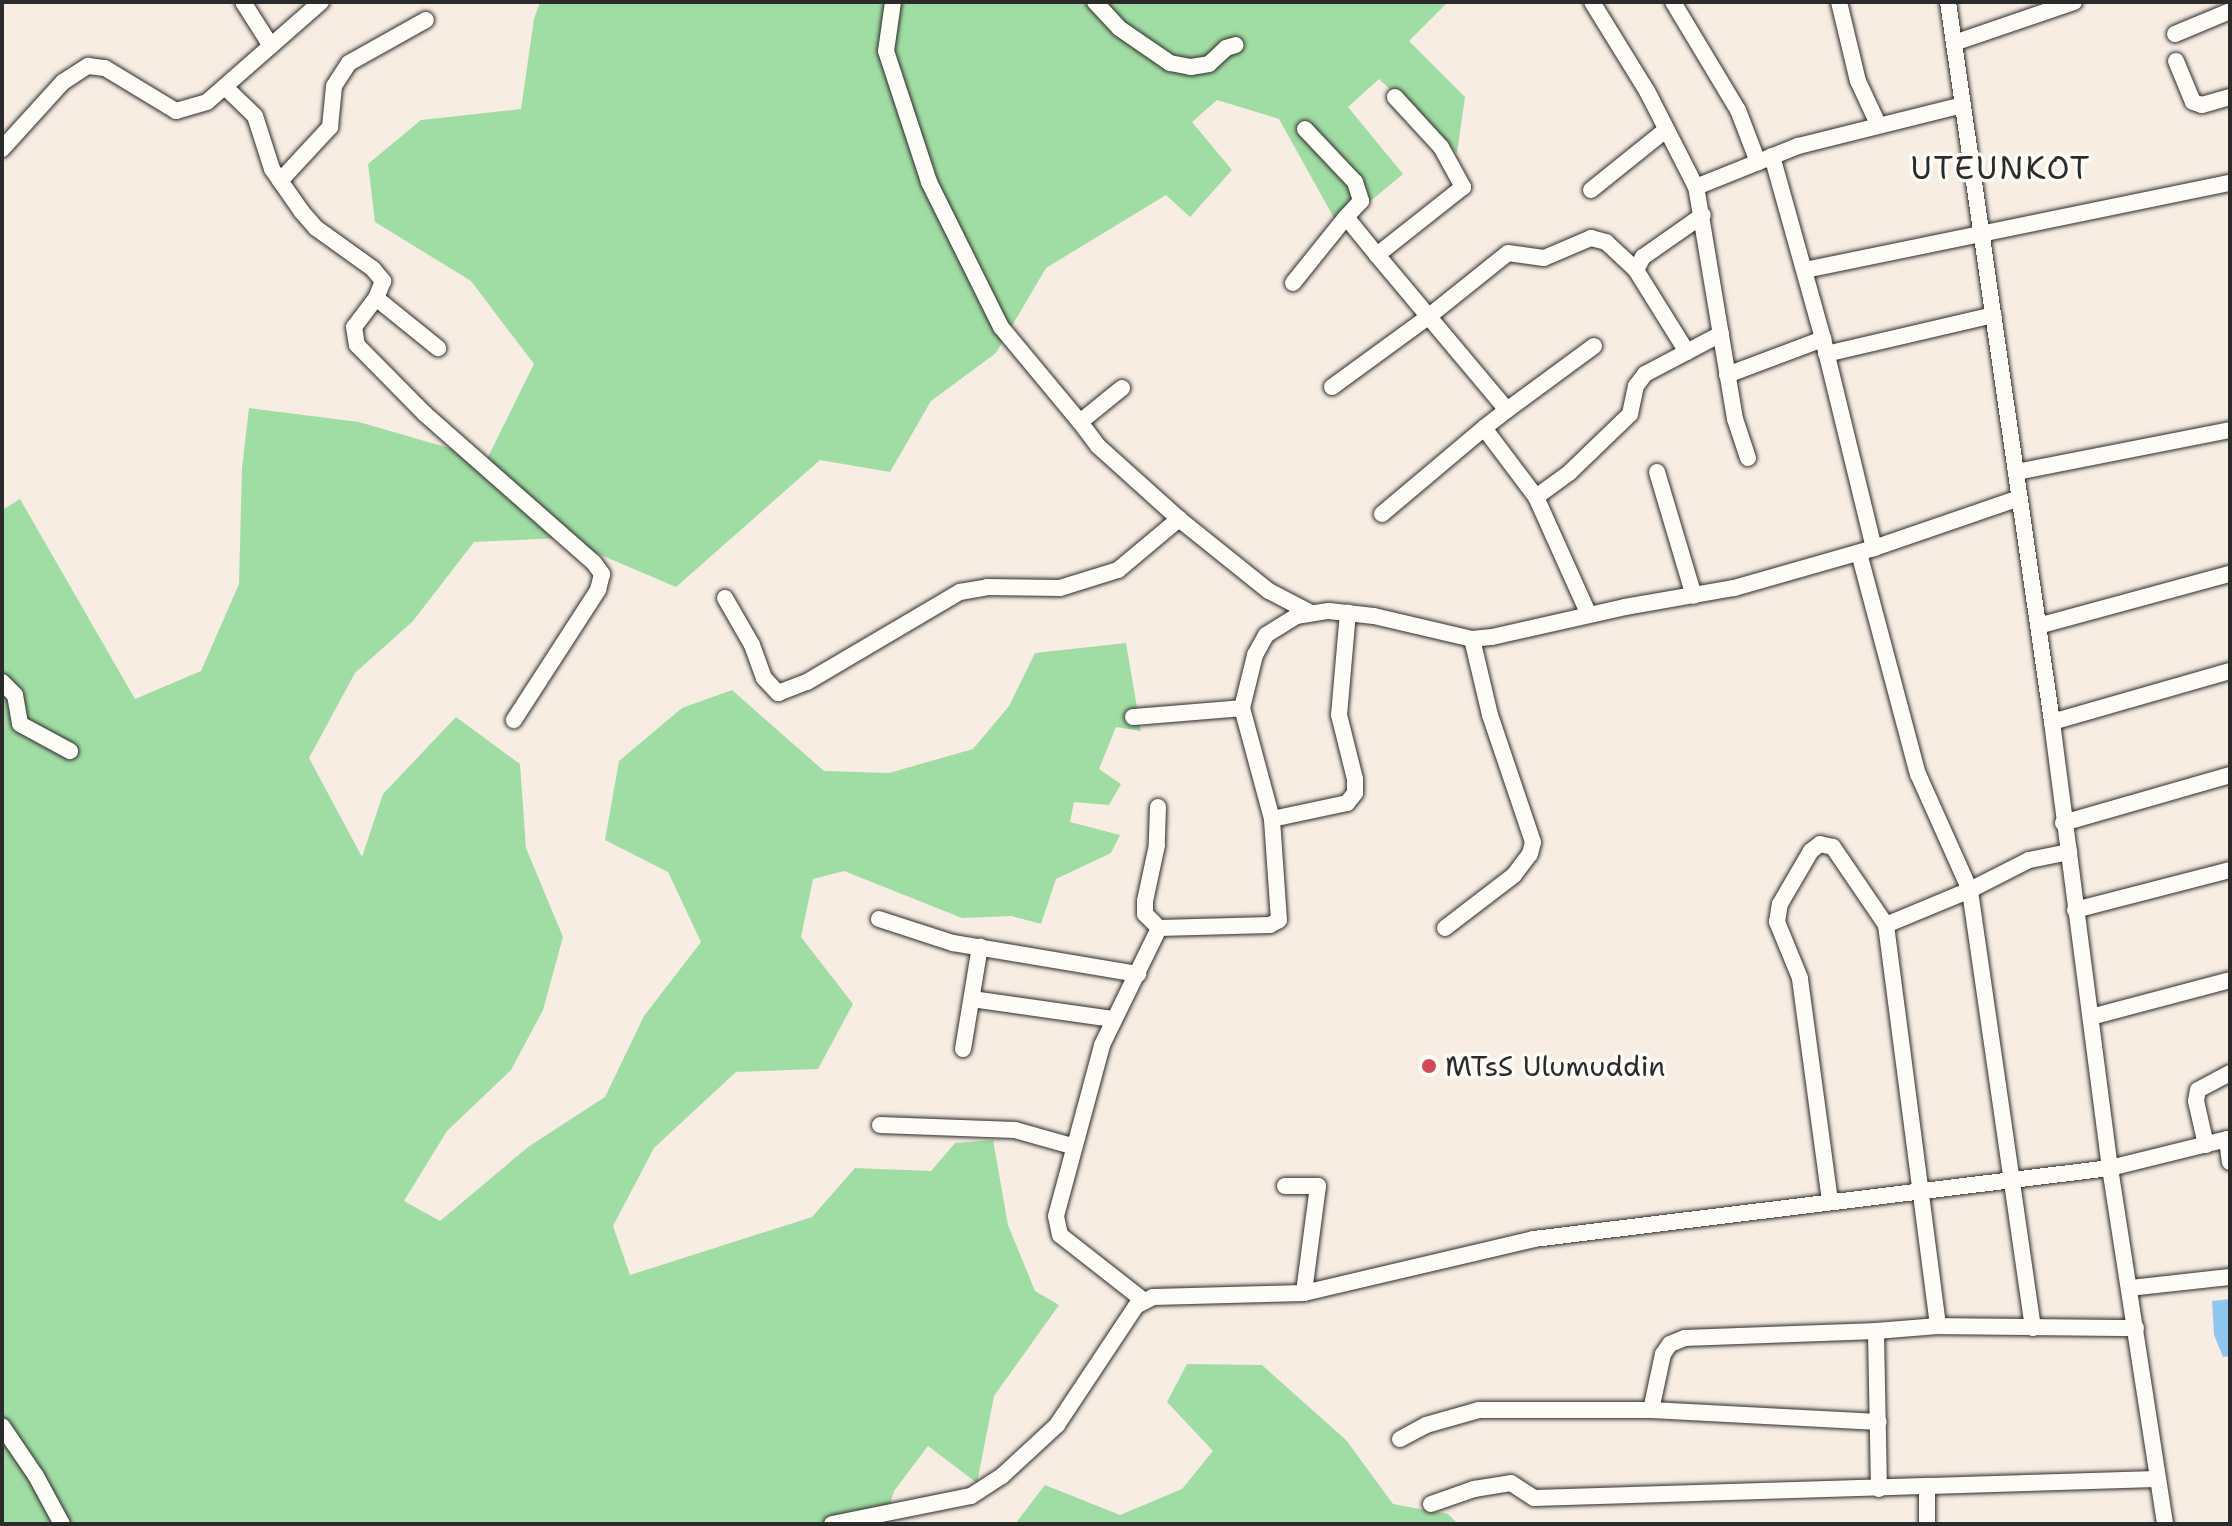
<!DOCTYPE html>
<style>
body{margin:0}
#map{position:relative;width:2232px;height:1526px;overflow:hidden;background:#f8ede3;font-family:"Shantell Sans",sans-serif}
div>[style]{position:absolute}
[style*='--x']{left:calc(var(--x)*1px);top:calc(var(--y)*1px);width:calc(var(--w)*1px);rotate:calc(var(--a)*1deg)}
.green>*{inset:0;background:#a0dda4}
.water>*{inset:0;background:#90c7ee}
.roads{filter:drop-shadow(0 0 2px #2b2b2b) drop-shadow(0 0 2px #2b2b2b)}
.minor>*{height:16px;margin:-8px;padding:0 8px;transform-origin:8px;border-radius:8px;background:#fdfcf7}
.dots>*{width:22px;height:22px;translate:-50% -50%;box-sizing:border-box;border:4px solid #fdfcf7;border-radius:50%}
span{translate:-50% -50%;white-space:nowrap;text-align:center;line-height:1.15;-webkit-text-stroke:7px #fdfcf7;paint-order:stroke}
.poi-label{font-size:28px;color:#2b2b2b}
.left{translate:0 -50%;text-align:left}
.quarter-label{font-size:32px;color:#2b2b2b;letter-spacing:2px}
.frame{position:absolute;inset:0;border:4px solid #2b2b2b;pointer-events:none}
</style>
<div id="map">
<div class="green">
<i style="clip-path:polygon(540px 2px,1448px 2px,1409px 41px,1465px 97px,1457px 153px,1379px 79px,1348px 107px,1403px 174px,1339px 227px,1279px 119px,1217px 100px,1192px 122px,1232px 170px,1190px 217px,1166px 195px,1046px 268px,996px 353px,931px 401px,890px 472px,820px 460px,676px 587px,561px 538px,474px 542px,413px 621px,355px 673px,309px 758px,362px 857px,383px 794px,456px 717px,520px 764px,526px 848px,563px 937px,543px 1010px,511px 1070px,447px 1131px,404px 1201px,440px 1221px,528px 1147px,605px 1097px,644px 1016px,701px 942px,668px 872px,605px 840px,619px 761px,682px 708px,732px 690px,824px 771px,889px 773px,973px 749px,1009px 706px,1035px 653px,1126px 643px,1141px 731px,1116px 727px,1099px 769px,1121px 784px,1109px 805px,1074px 802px,1070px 822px,1120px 835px,1111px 853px,1056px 879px,1041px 924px,1011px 916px,962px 918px,844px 871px,813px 879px,801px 937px,853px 1004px,818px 1069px,736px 1072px,654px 1148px,613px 1226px,630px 1275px,812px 1217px,855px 1168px,931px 1171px,955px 1143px,993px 1140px,1008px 1225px,1035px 1291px,1059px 1305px,994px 1396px,977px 1483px,928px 1446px,894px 1491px,884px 1524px,2px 1524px,2px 510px,20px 499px,135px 699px,201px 671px,239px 584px,242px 468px,249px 408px,359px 422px,487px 459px,534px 364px,471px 281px,375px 222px,368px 164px,421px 120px,521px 109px,534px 19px)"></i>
<i style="clip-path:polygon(1187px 1364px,1262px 1365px,1346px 1440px,1393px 1504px,1448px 1514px,1458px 1524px,1015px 1524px,1045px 1485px,1120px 1515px,1182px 1489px,1213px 1451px,1167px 1402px)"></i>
</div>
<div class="water">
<i style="clip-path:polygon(2230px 1299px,2230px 1356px,2223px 1357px,2214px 1335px,2212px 1301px)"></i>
</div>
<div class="roads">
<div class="minor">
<i style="--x:243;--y:2;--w:52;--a:57.5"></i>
<i style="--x:893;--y:2;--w:49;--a:98.1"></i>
<i style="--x:886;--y:51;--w:138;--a:71.8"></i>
<i style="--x:929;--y:182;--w:162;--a:63.6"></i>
<i style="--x:1001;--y:327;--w:124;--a:50.3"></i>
<i style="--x:1095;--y:2;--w:35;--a:47"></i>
<i style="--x:1119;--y:28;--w:62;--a:34.5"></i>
<i style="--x:1170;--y:63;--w:21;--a:11"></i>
<i style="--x:1191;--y:67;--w:18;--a:-9"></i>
<i style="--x:1209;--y:64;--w:23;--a:-43"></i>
<i style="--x:1226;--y:48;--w:10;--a:-17"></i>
<i style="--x:1592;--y:2;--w:105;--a:58.3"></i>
<i style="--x:1647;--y:91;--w:108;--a:63"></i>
<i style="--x:1673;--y:2;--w:126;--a:59"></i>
<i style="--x:1738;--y:110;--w:56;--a:69"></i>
<i style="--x:1839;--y:2;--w:81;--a:76.5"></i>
<i style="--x:1858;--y:81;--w:47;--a:65.1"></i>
<i style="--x:1948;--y:2;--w:727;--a:81.78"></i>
<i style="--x:2052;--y:722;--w:450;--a:82.6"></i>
<i style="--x:2110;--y:1168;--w:360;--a:81.2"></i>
<i style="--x:2175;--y:34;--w:60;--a:-22.7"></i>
<i style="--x:1954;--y:43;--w:127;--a:-18.9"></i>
<i style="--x:2176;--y:61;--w:44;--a:67.5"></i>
<i style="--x:2193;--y:102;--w:9;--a:18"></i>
<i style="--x:2202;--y:105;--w:29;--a:-16"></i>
<i style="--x:226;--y:88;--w:40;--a:44"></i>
<i style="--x:255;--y:116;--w:56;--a:72.2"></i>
<i style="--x:272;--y:169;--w:52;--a:55.1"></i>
<i style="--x:302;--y:212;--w:21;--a:49"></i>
<i style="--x:316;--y:228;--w:70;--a:35.7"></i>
<i style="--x:373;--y:269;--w:16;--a:50"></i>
<i style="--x:383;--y:281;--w:18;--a:112"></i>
<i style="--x:376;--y:298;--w:36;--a:127"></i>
<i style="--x:354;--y:327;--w:18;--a:81"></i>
<i style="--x:357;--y:345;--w:97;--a:45.4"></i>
<i style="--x:425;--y:414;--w:225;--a:41.4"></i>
<i style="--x:594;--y:563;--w:14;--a:54"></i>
<i style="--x:602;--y:574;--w:16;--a:104"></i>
<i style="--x:598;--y:590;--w:155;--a:122.9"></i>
<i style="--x:1395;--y:97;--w:68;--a:47.4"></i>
<i style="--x:1441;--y:147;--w:46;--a:61.2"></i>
<i style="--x:1463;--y:187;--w:110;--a:141.7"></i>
<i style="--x:1377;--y:255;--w:202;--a:50"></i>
<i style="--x:1507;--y:410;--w:29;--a:142"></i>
<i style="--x:1484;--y:428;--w:86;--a:53"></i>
<i style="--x:1536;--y:497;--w:129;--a:65.8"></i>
<i style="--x:1305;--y:129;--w:73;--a:46.7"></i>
<i style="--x:1355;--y:182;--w:20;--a:72"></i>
<i style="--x:1361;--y:201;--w:22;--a:133"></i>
<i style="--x:1346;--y:217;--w:49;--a:50.8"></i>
<i style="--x:2;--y:149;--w:91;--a:-47.7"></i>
<i style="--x:63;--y:82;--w:30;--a:-33"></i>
<i style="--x:88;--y:66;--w:17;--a:7"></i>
<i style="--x:105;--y:68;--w:83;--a:31.2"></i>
<i style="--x:176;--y:111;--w:32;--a:-16"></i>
<i style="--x:207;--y:102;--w:152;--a:-41.3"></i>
<i style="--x:1772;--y:156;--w:190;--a:74.4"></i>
<i style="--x:1823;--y:339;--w:215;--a:76.3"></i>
<i style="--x:280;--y:181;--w:74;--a:-47.2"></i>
<i style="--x:330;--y:127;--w:41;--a:-84.4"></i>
<i style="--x:334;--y:86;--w:27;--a:-57"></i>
<i style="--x:349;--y:63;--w:88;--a:-29.2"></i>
<i style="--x:1591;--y:190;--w:97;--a:-38.8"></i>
<i style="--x:1805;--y:270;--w:434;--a:-11.6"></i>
<i style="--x:1293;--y:283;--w:85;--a:-51.2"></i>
<i style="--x:376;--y:298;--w:80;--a:38.9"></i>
<i style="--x:1687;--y:352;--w:97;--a:-121.9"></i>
<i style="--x:1636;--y:270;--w:15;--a:-62"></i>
<i style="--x:1643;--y:257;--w:73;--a:-35"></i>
<i style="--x:1826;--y:354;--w:172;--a:-13.1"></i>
<i style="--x:1727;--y:375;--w:103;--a:-20.6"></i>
<i style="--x:1332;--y:387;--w:119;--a:-36.1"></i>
<i style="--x:1428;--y:317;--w:102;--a:-38.7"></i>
<i style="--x:1508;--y:253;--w:36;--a:8"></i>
<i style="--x:1544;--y:258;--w:51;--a:-23.1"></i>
<i style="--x:1591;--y:238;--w:16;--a:15"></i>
<i style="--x:1606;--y:242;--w:41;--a:43"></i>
<i style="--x:1122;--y:388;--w:54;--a:141"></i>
<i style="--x:1080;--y:422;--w:30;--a:53"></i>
<i style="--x:1098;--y:446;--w:109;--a:42"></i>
<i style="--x:1507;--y:410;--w:108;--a:-36.3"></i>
<i style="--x:1748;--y:458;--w:41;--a:-108.4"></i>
<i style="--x:1735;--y:419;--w:235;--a:-99.5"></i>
<i style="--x:1696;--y:187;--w:110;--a:-21.9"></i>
<i style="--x:1798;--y:146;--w:170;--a:-14"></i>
<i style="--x:1657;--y:472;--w:129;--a:73.4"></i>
<i style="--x:2016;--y:472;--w:218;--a:-11.1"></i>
<i style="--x:1536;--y:497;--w:41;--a:-36"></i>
<i style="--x:1569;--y:473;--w:85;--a:-44"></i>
<i style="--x:1630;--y:414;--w:29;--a:-78"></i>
<i style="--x:1636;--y:386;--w:15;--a:-53"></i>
<i style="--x:1645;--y:374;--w:86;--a:-27.8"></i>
<i style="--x:1382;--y:514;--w:133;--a:-40.1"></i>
<i style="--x:1859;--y:553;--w:229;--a:75.1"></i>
<i style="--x:1918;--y:774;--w:127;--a:65.9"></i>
<i style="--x:1970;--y:890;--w:91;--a:157.4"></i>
<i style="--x:725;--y:598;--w:54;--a:60.1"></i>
<i style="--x:752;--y:645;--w:35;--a:70"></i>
<i style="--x:764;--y:678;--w:21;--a:47"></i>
<i style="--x:778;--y:693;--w:31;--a:-21"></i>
<i style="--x:807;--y:682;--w:178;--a:-30.5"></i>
<i style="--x:960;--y:592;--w:27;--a:-10"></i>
<i style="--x:987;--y:587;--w:73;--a:0.8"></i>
<i style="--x:1060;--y:588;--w:61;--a:-17.2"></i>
<i style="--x:1118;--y:570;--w:80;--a:-39.9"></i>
<i style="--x:1179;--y:519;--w:115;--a:38.7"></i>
<i style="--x:1269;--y:591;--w:45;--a:27.7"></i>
<i style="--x:2038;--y:626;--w:199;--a:-15.2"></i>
<i style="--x:2;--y:682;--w:18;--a:45"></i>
<i style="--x:15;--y:695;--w:29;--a:80"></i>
<i style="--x:20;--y:724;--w:57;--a:28.4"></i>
<i style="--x:1133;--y:717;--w:109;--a:-4.7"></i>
<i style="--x:2052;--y:722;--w:185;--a:-16"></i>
<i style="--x:1158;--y:807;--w:38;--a:92"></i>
<i style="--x:1157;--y:845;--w:57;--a:102.1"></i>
<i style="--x:1145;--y:901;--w:13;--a:90"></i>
<i style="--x:1145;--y:914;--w:20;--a:45"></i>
<i style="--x:1272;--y:819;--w:77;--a:-12"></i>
<i style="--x:1347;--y:803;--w:13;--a:-51"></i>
<i style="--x:1355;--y:793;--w:14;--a:-90"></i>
<i style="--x:1355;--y:779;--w:66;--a:-104"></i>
<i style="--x:1339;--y:715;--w:103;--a:-85"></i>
<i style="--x:2063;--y:823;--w:174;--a:-16"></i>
<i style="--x:2075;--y:910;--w:160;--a:-14.5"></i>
<i style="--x:879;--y:919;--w:78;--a:18"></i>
<i style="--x:953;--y:943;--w:188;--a:9.5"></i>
<i style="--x:1445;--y:928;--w:87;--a:-37.5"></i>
<i style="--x:1514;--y:875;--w:26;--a:-53"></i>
<i style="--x:1530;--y:854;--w:12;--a:-76"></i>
<i style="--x:1533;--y:842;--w:134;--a:-108.7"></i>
<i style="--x:1490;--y:715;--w:78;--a:-103.3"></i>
<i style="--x:972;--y:999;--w:142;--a:8.1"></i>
<i style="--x:2091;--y:1017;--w:144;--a:-14.9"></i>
<i style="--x:963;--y:1049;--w:104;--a:-80.6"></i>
<i style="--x:880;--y:1125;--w:135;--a:2.1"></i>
<i style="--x:1015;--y:1130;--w:59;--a:15.7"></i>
<i style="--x:2206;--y:1145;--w:45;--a:-102.8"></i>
<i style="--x:2196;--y:1101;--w:11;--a:-80"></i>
<i style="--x:2198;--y:1090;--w:36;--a:-28"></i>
<i style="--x:1285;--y:1186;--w:33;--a:0"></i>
<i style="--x:1318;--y:1186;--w:108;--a:97.5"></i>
<i style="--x:1830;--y:1201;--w:225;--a:-97.7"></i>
<i style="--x:1800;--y:978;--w:61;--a:-112.3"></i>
<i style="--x:1777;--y:922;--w:18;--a:-81"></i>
<i style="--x:1780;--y:904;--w:61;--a:-59.7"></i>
<i style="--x:1811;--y:851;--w:11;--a:-38"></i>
<i style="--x:1820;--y:844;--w:13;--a:13"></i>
<i style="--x:1833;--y:847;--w:94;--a:55.8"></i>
<i style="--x:1886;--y:925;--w:404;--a:82.6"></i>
<i style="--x:2130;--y:1288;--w:101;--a:-6.3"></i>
<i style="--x:1143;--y:1300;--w:105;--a:-141.9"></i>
<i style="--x:1060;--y:1235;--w:19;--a:-102"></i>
<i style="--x:1056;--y:1216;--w:177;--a:-74.9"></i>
<i style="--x:1102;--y:1045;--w:130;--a:-64"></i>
<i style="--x:1159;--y:928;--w:111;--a:-1.5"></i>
<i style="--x:1270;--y:925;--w:10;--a:-29"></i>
<i style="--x:1279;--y:920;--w:101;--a:-94"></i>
<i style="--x:1272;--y:819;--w:115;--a:-105.1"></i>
<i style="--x:1242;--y:708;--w:55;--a:-76.2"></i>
<i style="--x:1255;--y:655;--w:23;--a:-61"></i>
<i style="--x:1266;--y:635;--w:36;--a:-32"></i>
<i style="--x:1296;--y:616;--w:33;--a:-9"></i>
<i style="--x:1329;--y:611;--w:45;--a:6.3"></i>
<i style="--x:1374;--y:616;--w:101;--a:13.2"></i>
<i style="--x:1472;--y:639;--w:20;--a:-6"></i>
<i style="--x:1492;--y:637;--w:136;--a:-12.7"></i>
<i style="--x:1625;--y:607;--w:111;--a:-9.9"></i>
<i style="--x:1734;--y:588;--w:146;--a:-15.9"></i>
<i style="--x:1874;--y:548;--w:153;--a:-19"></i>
<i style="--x:2033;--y:1328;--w:443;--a:-98.2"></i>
<i style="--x:1970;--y:890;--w:66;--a:-27"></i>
<i style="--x:2029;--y:860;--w:41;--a:-11.3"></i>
<i style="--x:1651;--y:1410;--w:57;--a:-77.9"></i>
<i style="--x:1663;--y:1354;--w:12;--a:-55"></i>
<i style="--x:1670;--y:1344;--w:16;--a:-22"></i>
<i style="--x:1685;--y:1338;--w:191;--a:-2.1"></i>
<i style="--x:2;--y:1426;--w:60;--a:55.8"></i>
<i style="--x:36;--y:1476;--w:55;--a:61.6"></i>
<i style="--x:1400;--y:1439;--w:30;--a:-28"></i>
<i style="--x:1426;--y:1425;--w:55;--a:-15.8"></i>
<i style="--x:1479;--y:1410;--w:172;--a:0"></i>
<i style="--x:1651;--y:1410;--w:228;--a:3"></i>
<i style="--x:1879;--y:1489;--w:158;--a:-91.1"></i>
<i style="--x:1876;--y:1331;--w:62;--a:-4.6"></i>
<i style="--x:1938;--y:1326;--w:198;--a:0.6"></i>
<i style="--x:1431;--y:1504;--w:46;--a:-19.2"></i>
<i style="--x:1474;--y:1489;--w:37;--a:-9"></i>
<i style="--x:1511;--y:1483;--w:27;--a:33"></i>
<i style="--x:1534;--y:1498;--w:622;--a:-1.75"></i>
<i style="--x:832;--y:1524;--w:142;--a:-11.4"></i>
<i style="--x:971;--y:1496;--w:37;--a:-33"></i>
<i style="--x:1002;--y:1476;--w:75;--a:-42.8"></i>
<i style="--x:1057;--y:1425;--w:143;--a:-56.4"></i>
<i style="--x:1136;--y:1306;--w:19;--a:-28"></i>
<i style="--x:1153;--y:1297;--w:151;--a:-1.5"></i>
<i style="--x:1304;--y:1293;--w:236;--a:-13.2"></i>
<i style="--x:1534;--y:1239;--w:580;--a:-7.03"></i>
<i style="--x:2110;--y:1168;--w:121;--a:-13.9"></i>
<i style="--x:2227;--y:1139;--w:23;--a:83"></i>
<i style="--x:1927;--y:1524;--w:37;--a:-90"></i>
</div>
</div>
<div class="dots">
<i style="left:1429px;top:1066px;background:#d1495b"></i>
</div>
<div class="poi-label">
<span class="left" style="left:1445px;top:1066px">MTsS Ulumuddin</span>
</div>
<div class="quarter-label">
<span style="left:2001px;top:168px">UTEUNKOT</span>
</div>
<div class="frame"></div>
</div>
